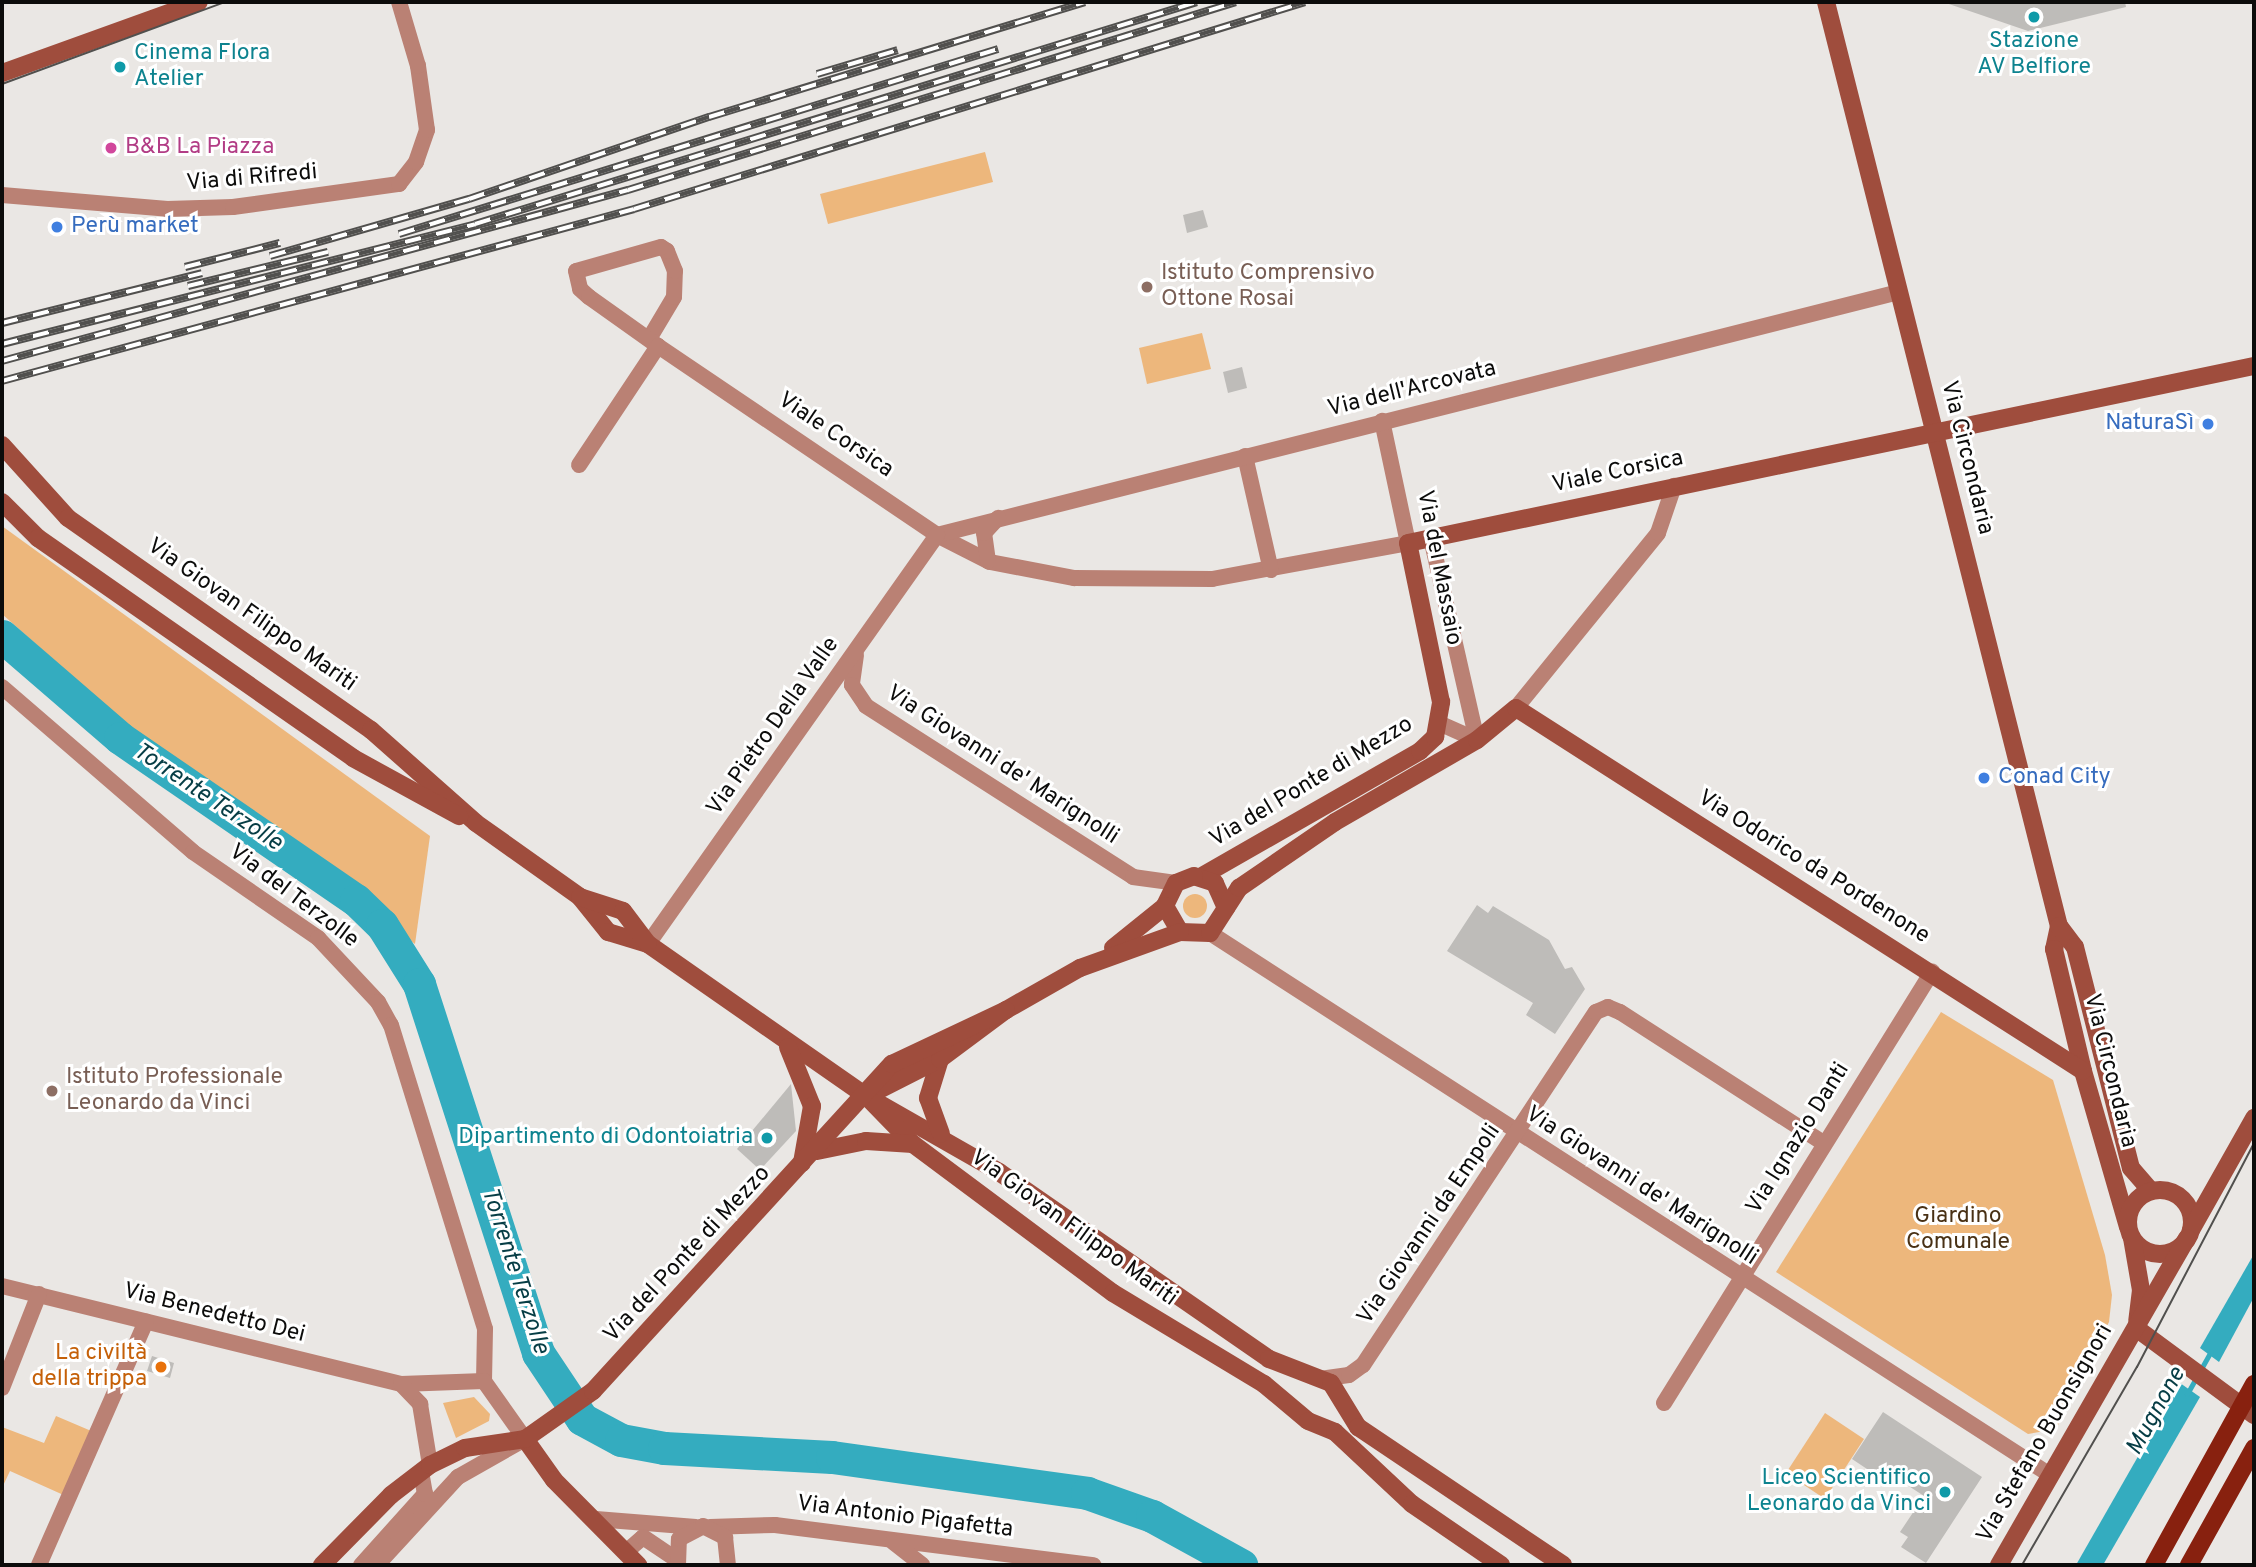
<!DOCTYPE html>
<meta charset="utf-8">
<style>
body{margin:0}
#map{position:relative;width:2256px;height:1567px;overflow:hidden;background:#eae7e4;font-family:Overpass,sans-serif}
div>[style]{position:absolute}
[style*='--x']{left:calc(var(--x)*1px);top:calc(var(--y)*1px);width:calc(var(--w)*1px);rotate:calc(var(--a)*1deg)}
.green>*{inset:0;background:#edb77c}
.round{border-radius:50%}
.water>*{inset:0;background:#34acbf}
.stream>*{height:5px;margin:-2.5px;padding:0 2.5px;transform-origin:2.5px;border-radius:2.5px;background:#34acbf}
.river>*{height:33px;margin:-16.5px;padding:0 16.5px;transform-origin:16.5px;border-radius:16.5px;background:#34acbf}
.building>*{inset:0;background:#bebcb9}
.street>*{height:16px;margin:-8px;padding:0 8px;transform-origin:8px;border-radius:8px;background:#ba8174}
.secondary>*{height:18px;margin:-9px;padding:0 9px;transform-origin:9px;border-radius:9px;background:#9f4d3d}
.secondary>.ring{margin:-9px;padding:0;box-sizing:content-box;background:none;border:18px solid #9f4d3d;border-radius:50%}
.primary>*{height:18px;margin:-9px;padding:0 9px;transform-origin:9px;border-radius:9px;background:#88210f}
.tram>*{height:2px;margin:-1px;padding:0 1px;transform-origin:1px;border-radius:1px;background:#51504e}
.rail>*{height:8px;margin-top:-4px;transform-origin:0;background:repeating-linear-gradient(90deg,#fff 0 16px,#51504e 0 32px);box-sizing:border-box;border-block:2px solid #51504e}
.dots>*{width:19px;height:19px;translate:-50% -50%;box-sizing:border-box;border:4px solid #fff;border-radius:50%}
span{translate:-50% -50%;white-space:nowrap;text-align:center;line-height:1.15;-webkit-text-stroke:6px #fff;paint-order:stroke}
.culture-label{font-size:23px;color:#0d838f}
.left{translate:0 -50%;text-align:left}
.right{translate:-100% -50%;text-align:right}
.hotel-label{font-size:23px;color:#b23c85}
.street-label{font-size:23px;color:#0c0c0b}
.shop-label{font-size:23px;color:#366cbe}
.education-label{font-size:23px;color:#785e54}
.park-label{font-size:23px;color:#493115}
.food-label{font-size:23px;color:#c56008}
.water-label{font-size:24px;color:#063d45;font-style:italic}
.frame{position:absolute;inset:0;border:4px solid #0c0c0b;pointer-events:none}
</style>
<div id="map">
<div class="green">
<i style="clip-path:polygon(985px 152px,993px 182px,828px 224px,820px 194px)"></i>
<i style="clip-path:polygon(1202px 333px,1211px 369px,1147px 384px,1139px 348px)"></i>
<i style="clip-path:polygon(2px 526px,430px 836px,415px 944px,118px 717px,2px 614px)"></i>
<i class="round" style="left:1183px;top:894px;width:24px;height:24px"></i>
<i style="clip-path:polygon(1941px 1012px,2053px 1080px,2105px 1255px,2112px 1295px,2109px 1322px,2056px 1429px,2028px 1434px,1776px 1272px)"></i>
<i style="clip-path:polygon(474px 1397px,490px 1414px,489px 1421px,456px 1438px,443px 1403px)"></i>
<i style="clip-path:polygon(1825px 1413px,1864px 1439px,1825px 1499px,1786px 1473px)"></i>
<i style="clip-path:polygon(56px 1416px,96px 1433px,68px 1497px,10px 1471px,2px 1488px,2px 1427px,44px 1443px)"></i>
</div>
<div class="water">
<i style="clip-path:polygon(2254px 1254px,2254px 1297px,2219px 1362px,2200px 1348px)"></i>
<i style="clip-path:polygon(2180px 1383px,2200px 1397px,2103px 1565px,2076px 1565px)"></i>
</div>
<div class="stream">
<i style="--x:2187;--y:1394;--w:49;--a:-60.8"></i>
</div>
<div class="river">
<i style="--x:2;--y:636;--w:156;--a:40.8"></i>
<i style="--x:120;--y:738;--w:286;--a:34.5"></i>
<i style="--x:356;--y:900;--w:36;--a:44"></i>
<i style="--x:382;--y:925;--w:70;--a:57.9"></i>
<i style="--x:419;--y:984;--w:388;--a:72.1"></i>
<i style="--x:538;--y:1353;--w:79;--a:56.3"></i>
<i style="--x:582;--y:1419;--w:44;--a:28.3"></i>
<i style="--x:621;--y:1440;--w:44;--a:10.5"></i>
<i style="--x:664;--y:1448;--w:168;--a:3.1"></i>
<i style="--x:832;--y:1457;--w:258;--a:8"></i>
<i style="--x:1087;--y:1493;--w:69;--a:19.5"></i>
<i style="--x:1152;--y:1516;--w:102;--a:28.8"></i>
</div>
<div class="building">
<i style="clip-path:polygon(1943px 2px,2125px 2px,2126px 7px,2028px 31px)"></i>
<i style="clip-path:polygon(1203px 210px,1208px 227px,1187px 233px,1183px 215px)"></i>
<i style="clip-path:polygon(1242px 367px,1247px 388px,1228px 393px,1223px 372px)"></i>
<i style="clip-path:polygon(1477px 905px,1488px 913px,1493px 906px,1549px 940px,1565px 969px,1572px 967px,1585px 989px,1555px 1034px,1526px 1015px,1533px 1003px,1447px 951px)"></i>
<i style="clip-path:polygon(791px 1084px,796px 1131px,760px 1170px,737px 1149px)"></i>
<i style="clip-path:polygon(152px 1356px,174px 1363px,170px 1378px,147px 1371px)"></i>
<i style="clip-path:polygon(1883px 1412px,1982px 1477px,1926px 1563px,1901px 1547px,1908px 1537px,1900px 1532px,1924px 1496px,1881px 1468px,1876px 1475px,1852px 1459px)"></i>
</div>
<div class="street">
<i style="--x:2;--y:195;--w:166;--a:4.8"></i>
<i style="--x:167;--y:209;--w:66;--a:-1.7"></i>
<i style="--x:233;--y:207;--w:168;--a:-7.9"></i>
<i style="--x:399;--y:184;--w:28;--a:-52"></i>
<i style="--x:416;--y:162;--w:34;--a:-71"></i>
<i style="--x:427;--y:130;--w:65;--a:-98"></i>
<i style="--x:418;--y:66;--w:67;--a:-106.5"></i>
<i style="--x:649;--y:339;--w:49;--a:-59.2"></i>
<i style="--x:674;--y:297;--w:26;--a:-88"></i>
<i style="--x:675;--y:271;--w:22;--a:-112"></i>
<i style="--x:667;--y:251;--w:7;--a:-146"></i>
<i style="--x:661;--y:247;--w:88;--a:164.2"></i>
<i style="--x:576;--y:271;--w:18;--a:77"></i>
<i style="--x:580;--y:289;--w:12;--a:42"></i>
<i style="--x:589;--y:297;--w:85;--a:35.4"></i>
<i style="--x:658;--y:346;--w:337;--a:34.1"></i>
<i style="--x:937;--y:535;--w:59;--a:27"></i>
<i style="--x:990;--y:562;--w:86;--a:10.8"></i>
<i style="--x:1074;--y:578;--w:138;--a:0.4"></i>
<i style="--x:1212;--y:579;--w:199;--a:-10.4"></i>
<i style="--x:1408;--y:543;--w:125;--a:-102"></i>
<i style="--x:1245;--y:456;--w:117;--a:77.2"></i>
<i style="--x:579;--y:465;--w:143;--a:-56.4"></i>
<i style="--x:937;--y:535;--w:992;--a:-14.18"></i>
<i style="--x:1431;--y:538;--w:207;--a:77.2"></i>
<i style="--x:988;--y:561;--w:28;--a:-98"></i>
<i style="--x:984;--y:533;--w:21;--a:-47"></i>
<i style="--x:856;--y:655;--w:30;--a:98"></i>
<i style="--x:852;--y:685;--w:25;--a:56"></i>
<i style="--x:866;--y:706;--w:317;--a:32.6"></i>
<i style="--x:1133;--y:877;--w:43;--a:7.9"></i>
<i style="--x:2;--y:687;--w:252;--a:40.8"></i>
<i style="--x:193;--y:852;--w:152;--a:34.5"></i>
<i style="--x:318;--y:938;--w:88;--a:46.8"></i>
<i style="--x:378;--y:1002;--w:26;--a:61"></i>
<i style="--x:391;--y:1025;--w:318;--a:72.8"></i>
<i style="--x:485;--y:1329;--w:52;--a:91.1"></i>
<i style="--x:1516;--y:708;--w:225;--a:-50.9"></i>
<i style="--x:1658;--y:533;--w:50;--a:-71.2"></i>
<i style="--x:1441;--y:724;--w:39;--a:24"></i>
<i style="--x:1210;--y:933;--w:1000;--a:32.83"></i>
<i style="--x:648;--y:944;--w:501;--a:-54.75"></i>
<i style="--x:2;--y:1286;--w:411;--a:13.8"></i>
<i style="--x:401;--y:1384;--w:83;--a:-2.1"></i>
<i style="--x:1320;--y:1379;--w:29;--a:-8"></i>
<i style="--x:1349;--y:1375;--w:17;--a:-36"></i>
<i style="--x:1363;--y:1365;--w:423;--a:-56.6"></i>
<i style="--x:1596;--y:1012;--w:13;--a:-23"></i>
<i style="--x:1608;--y:1007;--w:13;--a:23"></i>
<i style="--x:1620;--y:1012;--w:242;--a:32.8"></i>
<i style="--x:401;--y:1384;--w:28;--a:46"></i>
<i style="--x:420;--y:1404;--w:62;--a:80.7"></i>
<i style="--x:2;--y:1388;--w:101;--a:-68.5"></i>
<i style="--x:1664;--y:1403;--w:508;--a:-58.13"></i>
<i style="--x:596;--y:1519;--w:100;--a:4.6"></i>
<i style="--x:710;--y:1527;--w:65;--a:-1.8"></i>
<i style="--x:775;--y:1525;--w:321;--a:7.2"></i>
<i style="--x:893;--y:1542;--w:37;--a:38"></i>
<i style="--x:627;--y:1551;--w:21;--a:-41"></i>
<i style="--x:643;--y:1537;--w:40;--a:34"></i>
<i style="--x:39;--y:1565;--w:266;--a:-66.3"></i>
<i style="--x:361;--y:1565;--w:96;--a:-48"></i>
<i style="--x:425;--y:1494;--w:22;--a:-100"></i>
<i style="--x:377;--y:1565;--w:120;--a:-47.4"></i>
<i style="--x:458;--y:1477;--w:77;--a:-29.6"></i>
<i style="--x:525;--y:1439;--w:71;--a:-125.3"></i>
<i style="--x:678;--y:1565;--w:26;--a:-88"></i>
<i style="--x:679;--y:1539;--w:27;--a:-28"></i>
<i style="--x:703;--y:1526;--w:25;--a:27"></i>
<i style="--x:725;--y:1537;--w:28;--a:84"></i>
</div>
<div class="secondary">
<i style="--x:1826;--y:2;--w:953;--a:75.85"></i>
<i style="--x:2059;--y:926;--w:24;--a:102"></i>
<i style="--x:2054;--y:949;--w:125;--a:76.6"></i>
<i style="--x:2083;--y:1071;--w:162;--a:73.9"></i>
<i style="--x:2;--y:73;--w:209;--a:-19.8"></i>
<i style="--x:2;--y:445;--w:98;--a:47.9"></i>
<i style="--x:68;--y:518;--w:370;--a:35"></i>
<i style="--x:371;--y:730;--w:140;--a:41.5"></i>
<i style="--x:476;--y:823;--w:128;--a:35.4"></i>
<i style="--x:580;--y:897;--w:45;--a:51.3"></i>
<i style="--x:608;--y:932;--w:42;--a:16.7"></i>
<i style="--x:648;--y:944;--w:266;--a:34.9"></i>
<i style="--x:866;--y:1096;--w:153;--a:29.7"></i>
<i style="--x:999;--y:1172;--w:328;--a:34.7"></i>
<i style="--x:1269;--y:1359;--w:66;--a:21.2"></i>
<i style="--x:1331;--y:1383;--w:52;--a:58.5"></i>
<i style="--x:1358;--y:1427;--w:247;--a:33.9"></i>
<i style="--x:2;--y:502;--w:51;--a:45"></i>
<i style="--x:38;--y:538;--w:384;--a:34.9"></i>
<i style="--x:353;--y:758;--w:121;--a:28.7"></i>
<i style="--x:1202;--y:876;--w:251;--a:-29.8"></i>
<i style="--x:1420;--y:751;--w:21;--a:-43"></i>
<i style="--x:1435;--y:737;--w:36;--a:-80"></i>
<i style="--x:1441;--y:702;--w:162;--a:-101.7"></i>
<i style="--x:1408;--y:543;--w:864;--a:-11.82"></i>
<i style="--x:580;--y:897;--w:45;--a:18"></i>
<i style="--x:623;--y:911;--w:41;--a:52.9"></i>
<i style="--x:1226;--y:908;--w:27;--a:-114"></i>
<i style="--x:1215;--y:883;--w:22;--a:-162"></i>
<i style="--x:1194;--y:876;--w:19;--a:159"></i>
<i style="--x:1176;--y:883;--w:25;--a:116"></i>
<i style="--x:1165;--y:906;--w:30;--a:60"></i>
<i style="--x:1180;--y:932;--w:30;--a:2"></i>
<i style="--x:1210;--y:933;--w:54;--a:-57.2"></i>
<i style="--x:1239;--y:888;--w:116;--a:-34.5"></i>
<i style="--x:1335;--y:822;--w:164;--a:-30"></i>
<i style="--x:1477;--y:740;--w:50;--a:-39.4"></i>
<i style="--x:1516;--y:708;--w:673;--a:32.63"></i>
<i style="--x:2059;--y:926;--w:26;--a:53"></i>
<i style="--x:2075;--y:947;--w:228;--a:75.8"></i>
<i style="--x:2131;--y:1168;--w:30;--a:49"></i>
<i style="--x:1113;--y:948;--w:67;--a:-38.9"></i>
<i style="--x:788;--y:1047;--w:64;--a:67.9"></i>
<i style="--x:812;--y:1106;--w:58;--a:100"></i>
<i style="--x:940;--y:1059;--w:41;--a:107.1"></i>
<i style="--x:928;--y:1098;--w:38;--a:70"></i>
<i style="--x:869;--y:1095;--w:80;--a:-26.9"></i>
<i style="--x:940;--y:1059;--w:82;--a:-36.6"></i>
<i style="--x:1006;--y:1010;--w:85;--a:-29.6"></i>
<i style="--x:1080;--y:968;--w:106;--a:-19.8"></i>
<i style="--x:871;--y:1101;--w:60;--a:45.7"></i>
<i style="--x:913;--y:1144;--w:249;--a:36.7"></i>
<i style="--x:1113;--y:1293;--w:176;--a:31.1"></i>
<i style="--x:1264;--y:1384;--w:57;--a:40.1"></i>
<i style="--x:1308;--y:1421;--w:29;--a:22"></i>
<i style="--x:1335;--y:1432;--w:105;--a:43.1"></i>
<i style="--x:1412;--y:1504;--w:108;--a:34.4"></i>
<i style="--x:817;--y:1151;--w:50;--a:-11.5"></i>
<i style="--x:866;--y:1141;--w:47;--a:3.7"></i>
<i class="ring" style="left:2128px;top:1190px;width:46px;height:46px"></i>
<i style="--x:2191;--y:1230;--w:129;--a:-60.6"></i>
<i style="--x:2132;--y:1238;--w:53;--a:80.2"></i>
<i style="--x:2141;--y:1290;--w:31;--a:97"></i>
<i style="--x:2136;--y:1328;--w:147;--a:36.4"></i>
<i style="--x:525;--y:1439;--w:50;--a:54.7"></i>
<i style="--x:554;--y:1480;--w:120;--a:45.3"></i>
<i style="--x:322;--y:1565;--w:98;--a:-45.4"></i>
<i style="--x:391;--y:1495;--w:49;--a:-37.6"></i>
<i style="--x:430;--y:1465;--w:39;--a:-26"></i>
<i style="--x:465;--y:1448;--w:61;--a:-8.5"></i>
<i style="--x:525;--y:1439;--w:83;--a:-35.2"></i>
<i style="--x:593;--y:1391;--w:443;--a:-47.6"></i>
<i style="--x:892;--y:1064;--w:126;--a:-25.3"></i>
<i style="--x:1999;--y:1565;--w:377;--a:-60.1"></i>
</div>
<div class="primary">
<i style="--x:2154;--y:1565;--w:207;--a:-61.1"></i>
<i style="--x:2189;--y:1565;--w:134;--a:-60.9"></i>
</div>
<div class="tram">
<i style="--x:2;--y:84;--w:238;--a:-20.2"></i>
<i style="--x:2022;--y:1565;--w:229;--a:-59.9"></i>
<i style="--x:2137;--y:1367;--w:253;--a:-62.4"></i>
</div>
<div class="rail">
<i style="--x:817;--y:74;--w:84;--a:-16.5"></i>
<i style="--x:399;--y:234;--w:627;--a:-17.16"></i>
<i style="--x:270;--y:256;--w:207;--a:-16"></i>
<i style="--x:469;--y:199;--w:254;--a:-18.9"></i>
<i style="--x:709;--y:117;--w:393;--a:-17"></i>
<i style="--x:185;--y:267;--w:98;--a:-14.2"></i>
<i style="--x:188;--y:286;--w:144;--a:-13.7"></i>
<i style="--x:2;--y:323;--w:206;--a:-14"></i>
<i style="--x:2;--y:344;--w:488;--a:-14.2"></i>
<i style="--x:475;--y:224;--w:755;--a:-17.09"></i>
<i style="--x:2;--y:361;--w:649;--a:-15.28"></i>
<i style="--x:628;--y:190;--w:636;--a:-17.18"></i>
<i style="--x:2;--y:381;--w:655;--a:-15.22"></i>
<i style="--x:634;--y:209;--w:702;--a:-17.14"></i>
</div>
<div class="dots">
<i style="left:2034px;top:17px;background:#0f9aa8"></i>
<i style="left:120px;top:67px;background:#0f9aa8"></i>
<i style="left:111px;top:148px;background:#d1479c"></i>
<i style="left:57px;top:227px;background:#3f7fe0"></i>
<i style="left:1147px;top:287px;background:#8d6e63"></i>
<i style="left:2208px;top:424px;background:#3f7fe0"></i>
<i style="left:1984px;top:778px;background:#3f7fe0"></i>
<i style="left:52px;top:1091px;background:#8d6e63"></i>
<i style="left:767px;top:1138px;background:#0f9aa8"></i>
<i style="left:161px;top:1367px;background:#e8710a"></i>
<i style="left:1945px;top:1492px;background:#0f9aa8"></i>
</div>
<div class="culture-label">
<span style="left:2034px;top:55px">Stazione<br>AV Belfiore</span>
<span class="left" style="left:134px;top:67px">Cinema Flora<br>Atelier</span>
<span class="right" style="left:753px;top:1138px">Dipartimento di Odontoiatria</span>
<span class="right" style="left:1931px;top:1492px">Liceo Scientifico<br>Leonardo da Vinci</span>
</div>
<div class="hotel-label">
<span class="left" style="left:125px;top:148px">B&amp;B La Piazza</span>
</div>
<div class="street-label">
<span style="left:252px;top:179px;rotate:-5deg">Via di Rifredi</span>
<span style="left:1412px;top:390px;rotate:-14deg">Via dell'Arcovata</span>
<span style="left:835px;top:436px;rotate:34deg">Viale Corsica</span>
<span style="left:1966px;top:458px;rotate:76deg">Via Circondaria</span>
<span style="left:1618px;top:473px;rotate:-12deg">Viale Corsica</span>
<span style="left:1438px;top:568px;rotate:79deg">Via del Massaio</span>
<span style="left:251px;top:616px;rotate:35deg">Via Giovan Filippo Mariti</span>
<span style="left:774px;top:727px;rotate:-55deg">Via Pietro Della Valle</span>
<span style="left:1002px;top:766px;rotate:33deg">Via Giovanni de' Marignolli</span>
<span style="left:1312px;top:783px;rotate:-31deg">Via del Ponte di Mezzo</span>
<span style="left:1813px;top:868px;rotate:32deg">Via Odorico da Pordenone</span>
<span style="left:293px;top:897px;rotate:37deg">Via del Terzolle</span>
<span style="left:2109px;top:1071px;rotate:76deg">Via Circondaria</span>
<span style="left:1799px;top:1139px;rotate:-58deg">Via Ignazio Danti</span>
<span style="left:1641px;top:1187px;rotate:33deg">Via Giovanni de' Marignolli</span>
<span style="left:1430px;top:1225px;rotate:-56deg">Via Giovanni da Empoli</span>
<span style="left:1073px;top:1229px;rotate:36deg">Via Giovan Filippo Mariti</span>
<span style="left:688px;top:1255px;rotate:-47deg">Via del Ponte di Mezzo</span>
<span style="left:214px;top:1314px;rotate:14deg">Via Benedetto Dei</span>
<span style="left:2046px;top:1434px;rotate:-60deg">Via Stefano Buonsignori</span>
<span style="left:905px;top:1518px;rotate:7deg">Via Antonio Pigafetta</span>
</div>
<div class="shop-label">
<span class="left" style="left:71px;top:227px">Perù market</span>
<span class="right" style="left:2194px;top:424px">NaturaSì</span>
<span class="left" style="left:1998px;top:778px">Conad City</span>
</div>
<div class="education-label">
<span class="left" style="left:1161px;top:287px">Istituto Comprensivo<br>Ottone Rosai</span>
<span class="left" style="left:66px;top:1091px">Istituto Professionale<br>Leonardo da Vinci</span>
</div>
<div class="park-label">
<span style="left:1958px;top:1230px">Giardino<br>Comunale</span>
</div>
<div class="food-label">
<span class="right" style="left:147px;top:1367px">La civiltà<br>della trippa</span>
</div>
<div class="water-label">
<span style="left:207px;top:798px;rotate:34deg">Torrente Terzolle</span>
<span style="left:514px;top:1271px;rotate:72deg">Torrente Terzolle</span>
<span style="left:2157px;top:1412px;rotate:-61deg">Mugnone</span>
</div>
<div class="frame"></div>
</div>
